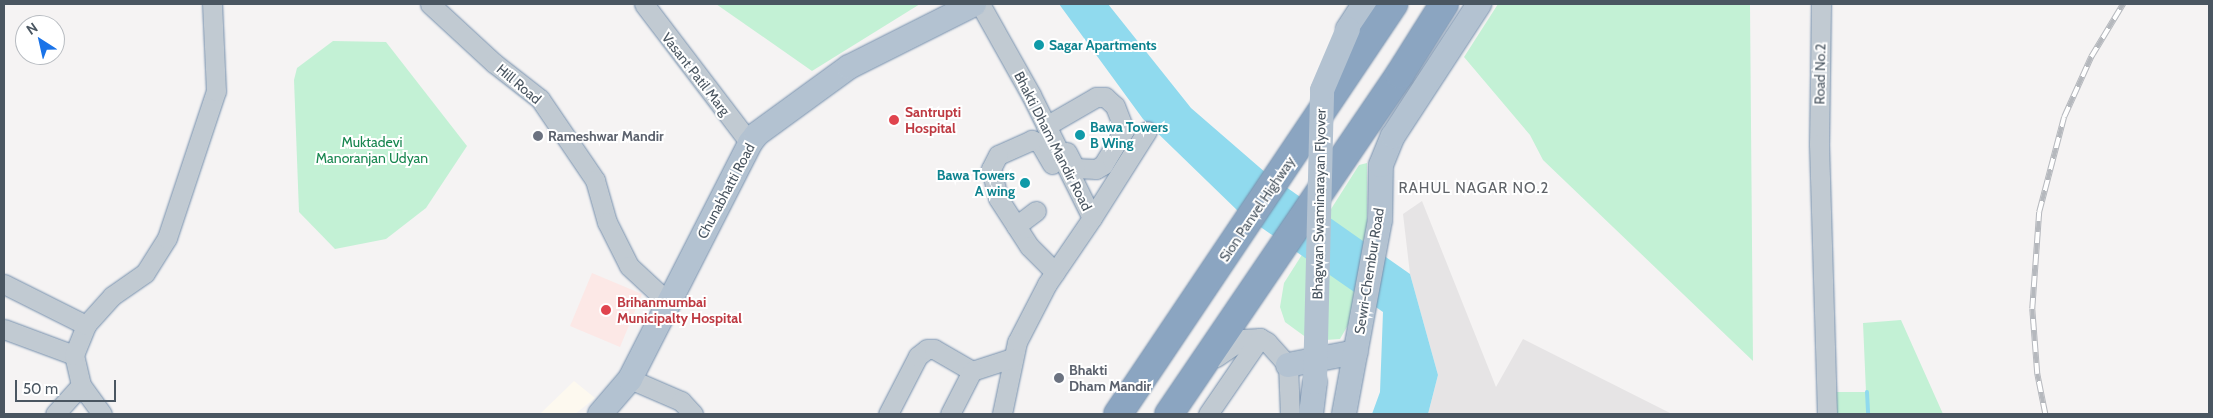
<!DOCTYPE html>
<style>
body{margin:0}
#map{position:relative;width:2213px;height:418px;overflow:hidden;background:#f5f3f3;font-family:Cabin,sans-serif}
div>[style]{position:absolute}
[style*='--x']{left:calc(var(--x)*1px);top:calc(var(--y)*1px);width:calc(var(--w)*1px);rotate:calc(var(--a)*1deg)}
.commercial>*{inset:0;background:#fdf9ef}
.education>*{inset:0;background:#e6e4e5}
.medical>*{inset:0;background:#fce8e6}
.green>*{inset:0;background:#c3f1d5}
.water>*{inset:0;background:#90daee}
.stream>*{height:4px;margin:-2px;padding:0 2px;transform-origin:2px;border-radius:2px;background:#90daee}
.roads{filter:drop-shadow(0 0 1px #7690ad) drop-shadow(0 0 1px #7690ad)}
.minor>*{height:19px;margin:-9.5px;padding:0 9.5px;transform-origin:9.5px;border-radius:9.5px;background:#c1cad2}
.major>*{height:24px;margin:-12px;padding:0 12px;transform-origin:12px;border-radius:12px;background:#b3c2d1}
.highway>*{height:28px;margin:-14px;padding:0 14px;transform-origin:14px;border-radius:14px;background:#8ba5c1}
.rail>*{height:5.5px;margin-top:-2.75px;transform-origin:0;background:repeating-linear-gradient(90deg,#fff 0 11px,#b5b8bd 0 22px);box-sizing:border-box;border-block:1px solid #b5b8bd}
.major-bridge>*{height:24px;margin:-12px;padding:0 12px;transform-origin:12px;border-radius:12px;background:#b3c2d1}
.dots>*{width:14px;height:14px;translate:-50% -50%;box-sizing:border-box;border:2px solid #fff;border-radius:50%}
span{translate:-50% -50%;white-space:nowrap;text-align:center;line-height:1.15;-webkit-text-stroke:4px #fff;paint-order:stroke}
.culture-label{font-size:14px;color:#0d838f;font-weight:700}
.left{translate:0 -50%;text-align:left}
.right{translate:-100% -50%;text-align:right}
.street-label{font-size:14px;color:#4a5661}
.health-label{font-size:14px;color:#be3a42;font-weight:700}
.worship-label{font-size:14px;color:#5b616d;font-weight:700}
.park-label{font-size:14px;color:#17864f}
.neighbourhood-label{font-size:15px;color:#5f6368;letter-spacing:1px}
.frame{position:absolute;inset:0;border:5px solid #4a5661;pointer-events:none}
.north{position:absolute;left:15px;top:15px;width:50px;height:50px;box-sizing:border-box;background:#fff;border:1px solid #b7bbc0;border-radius:50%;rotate:325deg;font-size:14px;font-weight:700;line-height:20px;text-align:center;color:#4a5661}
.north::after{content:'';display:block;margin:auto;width:18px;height:22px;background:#1a73e8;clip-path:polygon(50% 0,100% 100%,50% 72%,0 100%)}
.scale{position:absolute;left:15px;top:380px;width:101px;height:22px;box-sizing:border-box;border:2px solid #4a5661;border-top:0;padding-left:6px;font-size:15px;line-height:18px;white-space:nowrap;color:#4a5661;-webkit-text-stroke:4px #fff;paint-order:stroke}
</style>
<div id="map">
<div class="commercial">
<i style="clip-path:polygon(574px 381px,595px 398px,575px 414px,540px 414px)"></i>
</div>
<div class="education">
<i style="clip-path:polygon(1422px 201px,1496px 387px,1523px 339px,1672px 414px,1428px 414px,1438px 375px,1410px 274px,1403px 214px)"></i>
</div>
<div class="medical">
<i style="clip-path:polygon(592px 273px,642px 294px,620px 347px,570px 326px)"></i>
</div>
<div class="green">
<i style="clip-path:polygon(716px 4px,920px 4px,812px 71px)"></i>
<i style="clip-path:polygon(1498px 4px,1750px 4px,1753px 361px,1543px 160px,1530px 135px,1464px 57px)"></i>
<i style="clip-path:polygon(333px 41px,386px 42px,467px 146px,426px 208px,386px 239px,335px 249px,299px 212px,294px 80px,297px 68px)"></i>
<i style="clip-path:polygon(1367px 163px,1367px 232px,1352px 318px,1340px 339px,1311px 341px,1285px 322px,1280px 307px,1284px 283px,1359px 165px)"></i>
<i style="clip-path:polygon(1901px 320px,1943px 414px,1827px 414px,1826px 392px,1866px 392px,1863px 323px)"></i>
</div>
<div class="water">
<i style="clip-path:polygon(1059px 4px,1108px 4px,1191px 108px,1266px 173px,1410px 274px,1438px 375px,1428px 414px,1372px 414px,1380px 392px,1383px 312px,1239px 212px,1143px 119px)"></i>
</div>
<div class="stream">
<i style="--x:1867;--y:392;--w:22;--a:87"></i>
</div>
<div class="roads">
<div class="minor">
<i style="--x:430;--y:4;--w:87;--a:42.7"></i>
<i style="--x:494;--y:63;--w:58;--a:38"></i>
<i style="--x:540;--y:99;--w:98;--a:55.8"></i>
<i style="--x:595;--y:180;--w:44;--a:74.1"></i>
<i style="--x:607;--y:222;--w:49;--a:63.4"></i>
<i style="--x:629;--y:266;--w:54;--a:42.8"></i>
<i style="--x:644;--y:4;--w:175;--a:52.7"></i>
<i style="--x:980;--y:4;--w:104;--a:60.7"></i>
<i style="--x:1031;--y:95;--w:137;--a:63.6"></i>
<i style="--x:1092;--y:218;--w:80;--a:124.3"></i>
<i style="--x:1047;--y:284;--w:65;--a:117.3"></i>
<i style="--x:1017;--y:342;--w:74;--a:101.8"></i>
<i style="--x:1821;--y:4;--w:140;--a:90.8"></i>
<i style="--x:1819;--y:144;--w:270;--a:88.3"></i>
<i style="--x:1046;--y:126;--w:58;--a:-30.1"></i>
<i style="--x:1096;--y:97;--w:9;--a:0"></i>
<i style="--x:1105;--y:97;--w:13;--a:42"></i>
<i style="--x:1115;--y:106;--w:26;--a:69"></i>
<i style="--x:1124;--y:130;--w:41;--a:121"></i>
<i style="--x:1103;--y:165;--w:8;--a:150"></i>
<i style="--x:1096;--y:169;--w:21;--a:-177"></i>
<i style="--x:1075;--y:168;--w:18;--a:-117"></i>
<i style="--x:1052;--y:164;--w:24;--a:-120"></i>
<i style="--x:1040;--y:143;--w:9;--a:-159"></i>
<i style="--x:1032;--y:140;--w:37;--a:156"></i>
<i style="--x:998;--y:155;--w:16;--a:117"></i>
<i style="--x:991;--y:169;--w:30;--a:76"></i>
<i style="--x:998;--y:198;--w:57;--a:57.1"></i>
<i style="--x:1029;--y:246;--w:37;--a:45"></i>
<i style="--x:1092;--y:218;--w:103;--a:-57.7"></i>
<i style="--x:1016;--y:226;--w:25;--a:-37"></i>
<i style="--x:4;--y:284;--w:92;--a:26.6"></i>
<i style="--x:4;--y:329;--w:75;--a:20.4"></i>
<i style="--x:1216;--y:357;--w:32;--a:-34"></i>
<i style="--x:1243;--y:339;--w:17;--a:-3"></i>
<i style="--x:1260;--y:338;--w:8;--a:30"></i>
<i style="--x:1267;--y:342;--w:31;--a:48"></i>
<i style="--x:1288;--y:365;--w:49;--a:87.7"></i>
<i style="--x:630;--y:379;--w:56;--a:23.3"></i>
<i style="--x:681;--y:401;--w:18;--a:47"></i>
<i style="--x:55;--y:414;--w:39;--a:-48"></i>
<i style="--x:102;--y:414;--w:36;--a:-126"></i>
<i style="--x:81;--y:385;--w:31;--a:-103"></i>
<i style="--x:74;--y:355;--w:32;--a:-68"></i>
<i style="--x:86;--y:325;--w:39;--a:-48"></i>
<i style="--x:112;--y:296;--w:40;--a:-34.9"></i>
<i style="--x:145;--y:273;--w:41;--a:-57.8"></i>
<i style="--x:167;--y:238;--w:155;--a:-71.6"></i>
<i style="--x:216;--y:91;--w:87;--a:-92.6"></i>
<i style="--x:888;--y:414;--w:65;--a:-62.7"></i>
<i style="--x:918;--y:356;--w:11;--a:-38"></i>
<i style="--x:927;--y:349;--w:7;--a:0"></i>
<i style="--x:934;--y:349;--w:44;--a:30.1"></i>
<i style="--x:972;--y:371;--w:42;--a:-18"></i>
<i style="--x:950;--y:414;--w:48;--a:-62.9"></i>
<i style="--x:1208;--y:414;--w:92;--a:-55.6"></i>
</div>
<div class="major">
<i style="--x:1348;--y:29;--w:30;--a:-57"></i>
<i style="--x:1288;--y:365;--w:69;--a:-10.8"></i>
<i style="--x:600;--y:414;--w:46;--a:-49.4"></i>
<i style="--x:630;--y:379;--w:265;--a:-63"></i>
<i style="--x:750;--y:143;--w:11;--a:-52"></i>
<i style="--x:757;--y:134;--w:114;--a:-36.1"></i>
<i style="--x:849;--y:67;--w:140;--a:-26.7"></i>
<i style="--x:1311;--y:414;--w:32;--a:-83"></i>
<i style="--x:1344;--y:414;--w:197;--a:-79.5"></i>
<i style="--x:1380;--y:220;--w:55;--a:-89"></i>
<i style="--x:1381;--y:165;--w:31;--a:-68"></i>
<i style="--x:1393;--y:136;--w:158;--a:-56.9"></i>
</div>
<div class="highway">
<i style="--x:1118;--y:414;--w:494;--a:-56.1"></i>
<i style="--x:1169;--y:414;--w:411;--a:-55.8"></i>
<i style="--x:1400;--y:74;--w:83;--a:-57.8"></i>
</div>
</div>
<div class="rail">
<i style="--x:2045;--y:414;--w:41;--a:-101.3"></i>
<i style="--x:2037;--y:374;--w:65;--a:-94.4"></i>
<i style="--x:2032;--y:309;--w:97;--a:-85.9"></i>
<i style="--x:2039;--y:212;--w:98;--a:-75.3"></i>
<i style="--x:2064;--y:117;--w:66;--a:-65.8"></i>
<i style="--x:2091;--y:57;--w:62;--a:-58.9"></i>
</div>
<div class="major-bridge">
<i style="--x:1315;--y:382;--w:292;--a:-88.6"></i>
<i style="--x:1322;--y:90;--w:66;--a:-66.9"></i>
</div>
<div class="dots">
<i style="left:1039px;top:45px;background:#0f9aa8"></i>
<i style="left:894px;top:120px;background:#e0444e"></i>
<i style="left:1080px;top:135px;background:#0f9aa8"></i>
<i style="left:538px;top:136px;background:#6b7280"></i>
<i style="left:1025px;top:183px;background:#0f9aa8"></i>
<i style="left:606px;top:310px;background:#e0444e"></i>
<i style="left:1059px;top:378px;background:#6b7280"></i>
</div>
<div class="culture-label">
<span class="left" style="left:1049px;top:45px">Sagar Apartments</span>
<span class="left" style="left:1090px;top:135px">Bawa Towers<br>B Wing</span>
<span class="right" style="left:1015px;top:183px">Bawa Towers<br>A wing</span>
</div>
<div class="street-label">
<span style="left:696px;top:74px;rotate:52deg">Vasant Patil Marg</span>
<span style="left:1820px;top:74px;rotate:-89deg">Road No.2</span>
<span style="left:519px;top:84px;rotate:40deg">Hill Road</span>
<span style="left:1053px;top:141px;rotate:63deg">Bhakti Dham Mandir Road</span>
<span style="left:726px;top:191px;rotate:-62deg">Chunabhatti Road</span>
<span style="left:1319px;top:204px;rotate:-89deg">Bhagwan Swaminarayan Flyover</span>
<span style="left:1257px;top:209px;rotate:-56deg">Sion Panvel Highway</span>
<span style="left:1369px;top:271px;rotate:-81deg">Sewri-Chembur Road</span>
</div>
<div class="health-label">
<span class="left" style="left:905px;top:120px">Santrupti<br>Hospital</span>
<span class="left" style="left:617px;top:310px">Brihanmumbai<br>Municipalty Hospital</span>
</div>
<div class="worship-label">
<span class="left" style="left:548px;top:136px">Rameshwar Mandir</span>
<span class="left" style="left:1069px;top:378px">Bhakti<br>Dham Mandir</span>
</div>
<div class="park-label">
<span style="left:372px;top:150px">Muktadevi<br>Manoranjan Udyan</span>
</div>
<div class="neighbourhood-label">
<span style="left:1474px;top:189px">RAHUL NAGAR NO.2</span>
</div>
<div class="frame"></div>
<div class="north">N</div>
<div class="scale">50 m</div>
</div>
